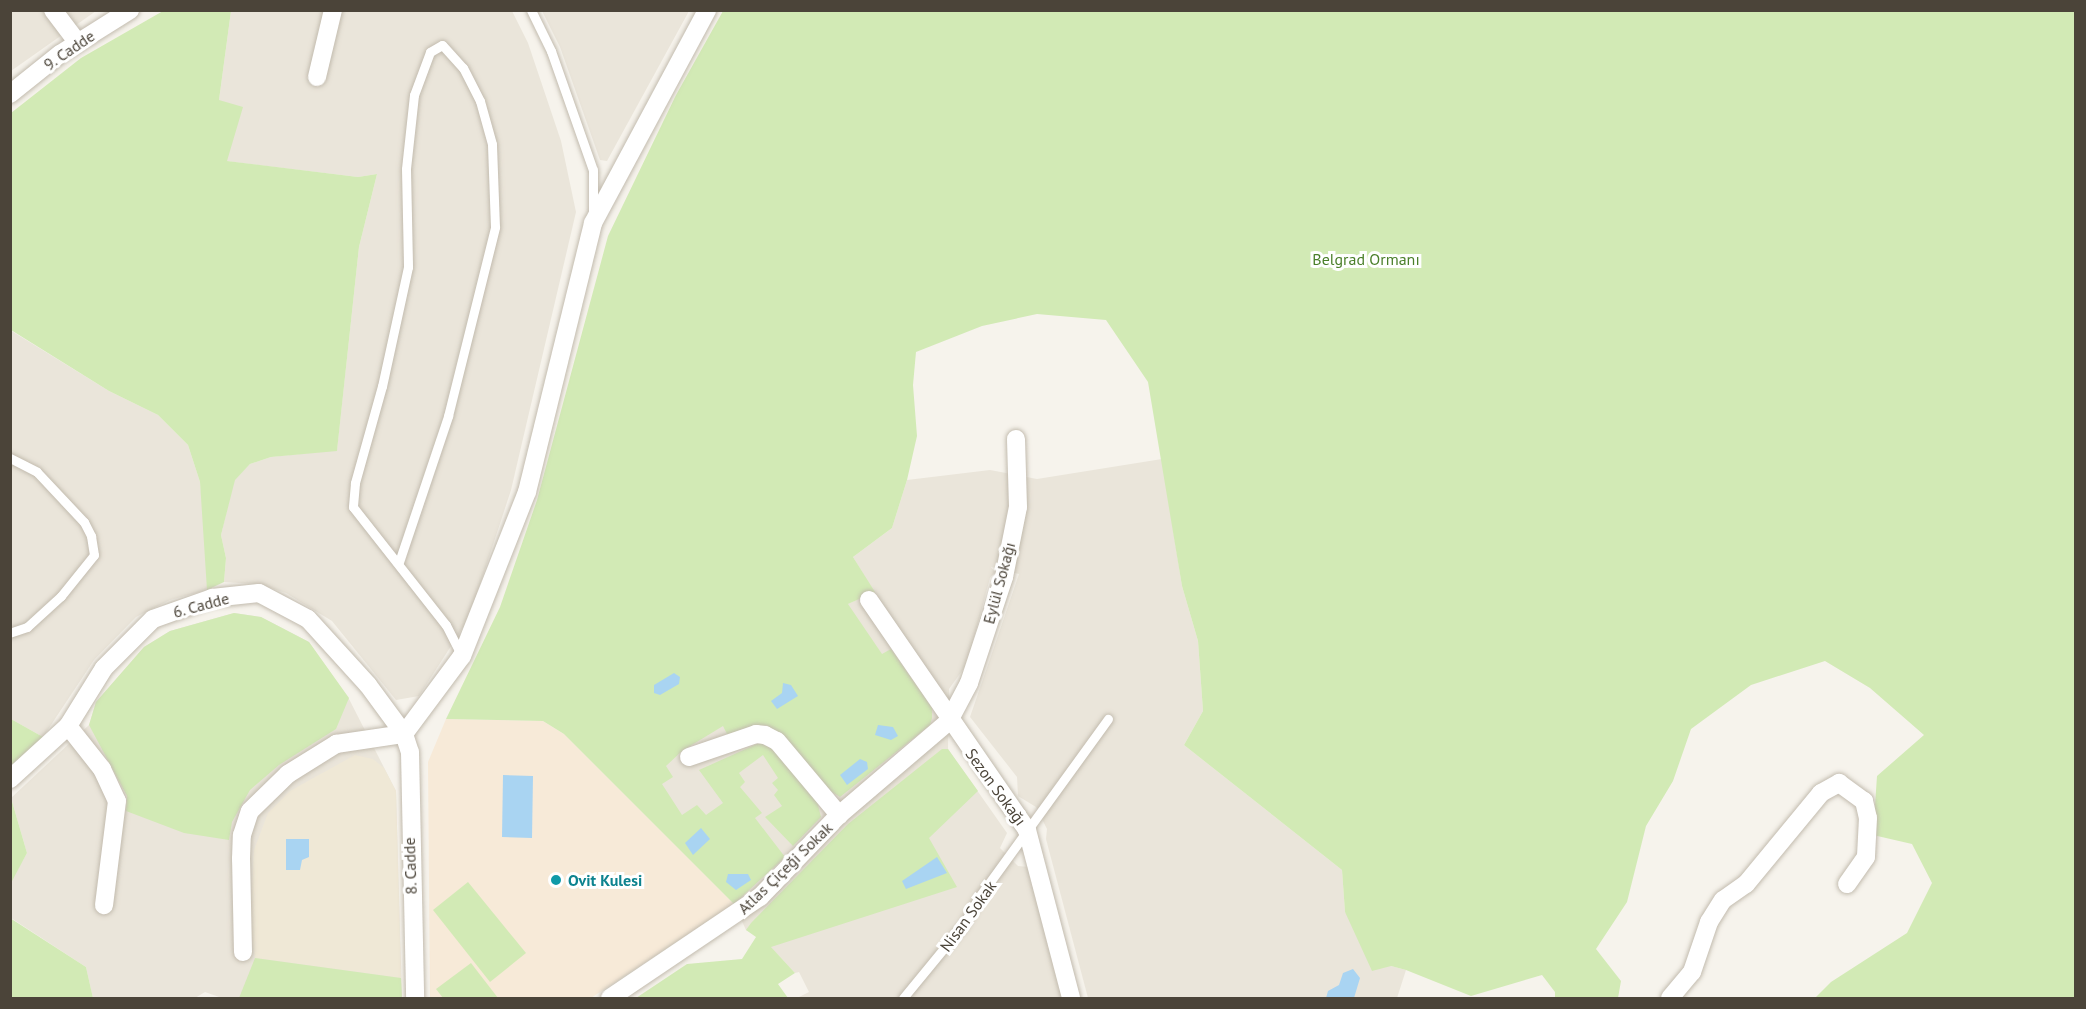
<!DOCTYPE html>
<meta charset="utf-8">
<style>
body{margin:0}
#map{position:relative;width:2086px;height:1009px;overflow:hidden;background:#f6f3ec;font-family:"PT Sans",sans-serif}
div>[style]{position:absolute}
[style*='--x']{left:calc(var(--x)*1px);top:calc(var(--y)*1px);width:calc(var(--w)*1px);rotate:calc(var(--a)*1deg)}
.residential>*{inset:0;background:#eae5da}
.commercial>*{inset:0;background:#f7ead8}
.education>*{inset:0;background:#efe8d6}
.green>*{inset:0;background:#d2eab5}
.water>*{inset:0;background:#a9d4f2}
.roads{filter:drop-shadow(0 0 2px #c2bbae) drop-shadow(0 0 2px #c2bbae)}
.service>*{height:9px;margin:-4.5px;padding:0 4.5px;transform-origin:4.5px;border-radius:4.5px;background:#fff}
.minor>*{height:18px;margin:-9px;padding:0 9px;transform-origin:9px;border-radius:9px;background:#fff}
.dots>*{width:16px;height:16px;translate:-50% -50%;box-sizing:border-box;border:3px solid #fff;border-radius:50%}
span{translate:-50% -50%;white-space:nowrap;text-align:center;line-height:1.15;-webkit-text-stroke:6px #fff;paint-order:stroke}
.street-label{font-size:16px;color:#4b4439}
.park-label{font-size:16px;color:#4a7f2a}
.culture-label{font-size:16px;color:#0d838f;font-weight:700}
.left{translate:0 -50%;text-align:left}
.frame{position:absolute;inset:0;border:12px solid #4b4439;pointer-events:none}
</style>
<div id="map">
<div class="residential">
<i style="clip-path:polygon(11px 11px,96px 11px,11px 71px)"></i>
<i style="clip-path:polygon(231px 11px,512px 11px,528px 43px,561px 141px,576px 212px,511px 490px,469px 618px,419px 696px,396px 700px,332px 621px,286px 593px,258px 584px,224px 582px,226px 558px,221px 535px,234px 480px,250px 464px,271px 457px,337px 450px,359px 247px,377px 174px,358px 177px,226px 161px,219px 100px)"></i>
<i style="clip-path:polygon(542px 11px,689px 11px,607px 161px,600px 160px,560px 47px)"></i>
<i style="clip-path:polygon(10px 330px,109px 391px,158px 415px,188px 445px,200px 482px,208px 557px,207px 590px,170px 600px,136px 617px,94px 660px,43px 737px,11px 719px)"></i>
<i style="clip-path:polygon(1162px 459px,1182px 586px,1198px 641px,1203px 711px,1184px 745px,1342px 870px,1345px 912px,1391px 966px,1406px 970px,1397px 998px,1088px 998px,1046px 839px,1047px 829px,1036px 807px,1018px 796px,1017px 777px,970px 717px,1019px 574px,991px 567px,995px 572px,990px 578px,967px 664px,949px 689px,948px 749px,1007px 833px,1000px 848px,1018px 866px,1030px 867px,1062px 998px,797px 998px,809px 992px,799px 972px,795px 973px,765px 941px,746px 930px,734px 904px,564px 734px,874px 592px,853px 557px,892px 528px,907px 480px,990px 470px,1037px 479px)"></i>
<i style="clip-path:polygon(234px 613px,261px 617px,309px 642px,349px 699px,396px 791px,402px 998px,222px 998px,205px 992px,195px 998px,93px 998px,86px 967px,11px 918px,10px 883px,27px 853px,11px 798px,89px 725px,96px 702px,144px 647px,170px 631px)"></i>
</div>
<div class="commercial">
<i style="clip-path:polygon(446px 719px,543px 721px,564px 734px,734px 904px,591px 998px,430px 998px,428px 762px)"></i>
</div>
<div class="education">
<i style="clip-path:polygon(355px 755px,373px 759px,384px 768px,396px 791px,401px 978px,255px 958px,250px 922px,254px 850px,268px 813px,290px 791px)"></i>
</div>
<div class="green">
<i style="clip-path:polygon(163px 11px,231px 11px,219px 100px,243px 107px,227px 161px,358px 177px,377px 174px,359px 247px,337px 451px,271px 457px,250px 464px,235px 480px,221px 535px,226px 558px,224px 582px,207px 590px,200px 482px,188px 445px,158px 415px,109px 391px,11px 330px,11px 113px,81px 58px)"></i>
<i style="clip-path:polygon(723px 11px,2075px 11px,2075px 998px,1815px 998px,1831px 982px,1907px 933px,1932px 883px,1912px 844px,1873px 835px,1877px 776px,1924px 735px,1870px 688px,1825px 661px,1751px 685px,1691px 729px,1673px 781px,1646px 826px,1627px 902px,1596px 949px,1621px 981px,1618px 998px,1555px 998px,1555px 992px,1542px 975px,1471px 996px,1406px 970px,1391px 966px,1372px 971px,1345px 912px,1342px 870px,1184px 745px,1203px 711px,1198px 641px,1182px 586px,1148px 382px,1106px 320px,1037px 314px,982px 326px,916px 352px,913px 385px,917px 436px,907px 480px,892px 528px,853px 557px,875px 592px,848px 604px,882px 654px,891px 649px,932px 708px,932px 718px,930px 725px,840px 797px,829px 790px,779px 734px,766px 725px,728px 736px,723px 726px,682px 751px,666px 766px,673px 777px,662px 784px,682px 815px,697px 805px,706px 815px,723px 803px,699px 770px,759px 743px,772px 748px,817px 801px,821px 817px,793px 846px,765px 817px,782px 806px,774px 795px,778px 790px,772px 783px,778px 778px,763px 755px,739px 773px,745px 782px,740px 787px,762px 813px,755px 818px,785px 857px,734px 904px,564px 734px,543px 721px,446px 719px,500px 607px,537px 500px,608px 236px,676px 95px)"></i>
<i style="clip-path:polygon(234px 613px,261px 617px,309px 642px,349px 698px,336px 729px,279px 765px,250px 790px,232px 822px,229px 840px,184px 833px,126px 811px,127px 796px,89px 725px,96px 702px,144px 647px,170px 631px)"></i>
<i style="clip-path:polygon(11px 719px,43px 737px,11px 766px)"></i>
<i style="clip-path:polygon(942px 749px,948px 749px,978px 791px,929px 838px,957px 887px,771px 947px,795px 973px,778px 984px,788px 998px,636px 998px,687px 964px,742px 959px,756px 937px,746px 930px,751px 923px,848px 824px)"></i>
<i style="clip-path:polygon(11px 798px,27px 853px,11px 883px,10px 798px)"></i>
<i style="clip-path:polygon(468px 882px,526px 953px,490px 982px,433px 910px)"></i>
<i style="clip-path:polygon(10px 918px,86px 967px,93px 998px,11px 998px)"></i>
<i style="clip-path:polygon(255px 958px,401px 978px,402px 998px,239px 998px)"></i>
<i style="clip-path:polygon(471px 963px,498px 998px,443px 998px,436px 989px)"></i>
</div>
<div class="water">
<i style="clip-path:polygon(674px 673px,680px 677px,679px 684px,660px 695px,654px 693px,654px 685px)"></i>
<i style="clip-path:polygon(783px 683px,791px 685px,798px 696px,777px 709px,771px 701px,782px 693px)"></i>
<i style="clip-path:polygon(878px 725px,893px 727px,898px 736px,891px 740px,875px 735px)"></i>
<i style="clip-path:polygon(860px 759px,867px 762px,868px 769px,847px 785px,840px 775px)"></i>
<i style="clip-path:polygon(503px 775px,533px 776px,532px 838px,502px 837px)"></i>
<i style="clip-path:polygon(701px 828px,710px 839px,693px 855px,685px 843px)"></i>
<i style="clip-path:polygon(286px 839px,309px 839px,309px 857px,302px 860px,300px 870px,286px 870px)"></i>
<i style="clip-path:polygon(937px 857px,947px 873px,906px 889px,902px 881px)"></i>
<i style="clip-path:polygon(728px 874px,748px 874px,751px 880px,736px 890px,726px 882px)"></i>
<i style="clip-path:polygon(1353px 969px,1360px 978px,1354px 998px,1326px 998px,1328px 991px,1339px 985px,1343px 973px)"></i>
</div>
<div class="roads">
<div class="service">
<i style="--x:531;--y:10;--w:46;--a:64"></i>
<i style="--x:551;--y:51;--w:126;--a:70.6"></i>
<i style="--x:593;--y:170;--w:45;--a:90"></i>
<i style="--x:10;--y:458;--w:30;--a:27"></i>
<i style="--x:37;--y:472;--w:69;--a:46.8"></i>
<i style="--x:84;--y:522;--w:16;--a:63"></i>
<i style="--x:91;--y:536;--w:19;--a:81"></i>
<i style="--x:94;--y:555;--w:53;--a:128.8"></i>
<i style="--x:61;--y:596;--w:46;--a:137.6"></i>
<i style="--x:27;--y:627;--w:18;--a:161"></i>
<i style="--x:399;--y:562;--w:154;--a:-71.4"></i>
<i style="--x:448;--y:416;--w:195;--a:-76"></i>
<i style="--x:495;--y:227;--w:83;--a:-92.1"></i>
<i style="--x:492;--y:144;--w:45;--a:-105.6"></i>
<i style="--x:480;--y:101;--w:37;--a:-117"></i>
<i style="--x:463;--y:68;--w:31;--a:-132"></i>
<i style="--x:442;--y:45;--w:14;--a:150"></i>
<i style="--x:430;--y:52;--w:46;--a:110.4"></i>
<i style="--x:414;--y:95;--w:74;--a:96.2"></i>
<i style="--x:406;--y:169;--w:98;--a:88.8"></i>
<i style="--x:408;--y:267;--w:122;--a:102.3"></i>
<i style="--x:382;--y:386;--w:101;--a:105.6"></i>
<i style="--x:355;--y:483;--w:24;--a:95"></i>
<i style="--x:353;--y:507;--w:150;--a:51.8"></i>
<i style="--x:446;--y:625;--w:35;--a:63"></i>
<i style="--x:903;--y:998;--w:94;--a:-50.6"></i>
<i style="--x:963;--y:925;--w:32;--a:-60"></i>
<i style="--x:979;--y:897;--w:220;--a:-54.1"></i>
</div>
<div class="minor">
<i style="--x:53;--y:10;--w:41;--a:52.9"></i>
<i style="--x:317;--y:77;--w:69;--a:-76.6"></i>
<i style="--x:10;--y:94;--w:64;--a:-38.7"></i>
<i style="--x:60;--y:54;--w:83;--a:-32.2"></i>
<i style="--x:869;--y:600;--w:279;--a:55.5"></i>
<i style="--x:1027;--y:830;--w:174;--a:75.3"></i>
<i style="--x:68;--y:726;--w:55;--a:51.7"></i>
<i style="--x:102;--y:769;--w:35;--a:65"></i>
<i style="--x:117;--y:801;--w:105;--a:97.1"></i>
<i style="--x:689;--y:757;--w:71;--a:-18.9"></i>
<i style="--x:756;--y:734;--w:9;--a:6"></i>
<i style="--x:765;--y:735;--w:13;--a:27"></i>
<i style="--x:777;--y:741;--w:97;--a:50"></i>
<i style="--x:10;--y:779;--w:79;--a:-42.4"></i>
<i style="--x:68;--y:726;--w:68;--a:-58.2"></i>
<i style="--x:104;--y:668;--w:69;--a:-45"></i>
<i style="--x:153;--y:619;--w:63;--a:-19.6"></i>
<i style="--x:212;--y:598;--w:47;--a:-6.1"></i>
<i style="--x:259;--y:593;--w:55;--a:28"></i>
<i style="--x:308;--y:619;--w:89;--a:47.7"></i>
<i style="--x:368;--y:685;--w:61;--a:53.7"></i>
<i style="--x:404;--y:734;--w:19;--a:72"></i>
<i style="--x:410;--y:752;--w:246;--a:88.8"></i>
<i style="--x:243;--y:952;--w:93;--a:-91.2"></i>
<i style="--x:241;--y:859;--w:24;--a:-88"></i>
<i style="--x:242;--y:835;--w:25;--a:-72"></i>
<i style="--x:250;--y:811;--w:53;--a:-44.2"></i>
<i style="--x:288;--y:774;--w:57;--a:-32"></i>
<i style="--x:336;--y:744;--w:69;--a:-8.4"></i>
<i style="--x:404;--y:734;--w:97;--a:-53.4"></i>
<i style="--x:462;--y:656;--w:176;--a:-68.4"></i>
<i style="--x:527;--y:492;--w:277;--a:-76.2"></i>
<i style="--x:593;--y:223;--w:242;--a:-61.8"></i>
<i style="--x:610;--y:998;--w:181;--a:-34"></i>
<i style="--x:760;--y:897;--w:114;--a:-46.1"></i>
<i style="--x:839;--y:815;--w:145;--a:-40.5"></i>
<i style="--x:949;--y:721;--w:43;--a:-62.2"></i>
<i style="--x:969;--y:683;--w:112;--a:-71.7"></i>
<i style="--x:1004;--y:577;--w:71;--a:-78.7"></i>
<i style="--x:1018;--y:507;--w:68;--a:-91.7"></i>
<i style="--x:1670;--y:998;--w:34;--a:-50"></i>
<i style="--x:1692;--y:972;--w:53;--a:-71.2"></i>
<i style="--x:1709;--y:922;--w:26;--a:-58"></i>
<i style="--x:1723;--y:900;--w:28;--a:-35"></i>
<i style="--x:1746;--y:884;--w:118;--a:-50.5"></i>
<i style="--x:1821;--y:793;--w:21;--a:-29"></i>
<i style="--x:1839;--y:783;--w:31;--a:36"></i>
<i style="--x:1864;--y:801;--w:17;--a:77"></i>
<i style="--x:1868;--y:818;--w:39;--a:93"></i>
<i style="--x:1866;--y:857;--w:33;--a:125"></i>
</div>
</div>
<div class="dots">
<i style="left:556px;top:880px;background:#0f9aa8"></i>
</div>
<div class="street-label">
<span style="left:69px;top:50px;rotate:-34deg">9. Cadde</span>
<span style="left:999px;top:583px;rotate:-75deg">Eylül Sokağı</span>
<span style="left:201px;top:605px;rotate:-15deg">6. Cadde</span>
<span style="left:996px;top:787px;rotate:54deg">Sezon Sokağı</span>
<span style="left:410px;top:866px;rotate:-92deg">8. Cadde</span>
<span style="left:785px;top:868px;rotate:-44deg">Atlas Çiçeği Sokak</span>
<span style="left:968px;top:916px;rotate:-54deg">Nisan Sokak</span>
</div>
<div class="park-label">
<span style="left:1366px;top:259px">Belgrad Ormanı</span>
</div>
<div class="culture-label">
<span class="left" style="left:568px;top:880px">Ovit Kulesi</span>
</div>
<div class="frame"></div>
</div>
